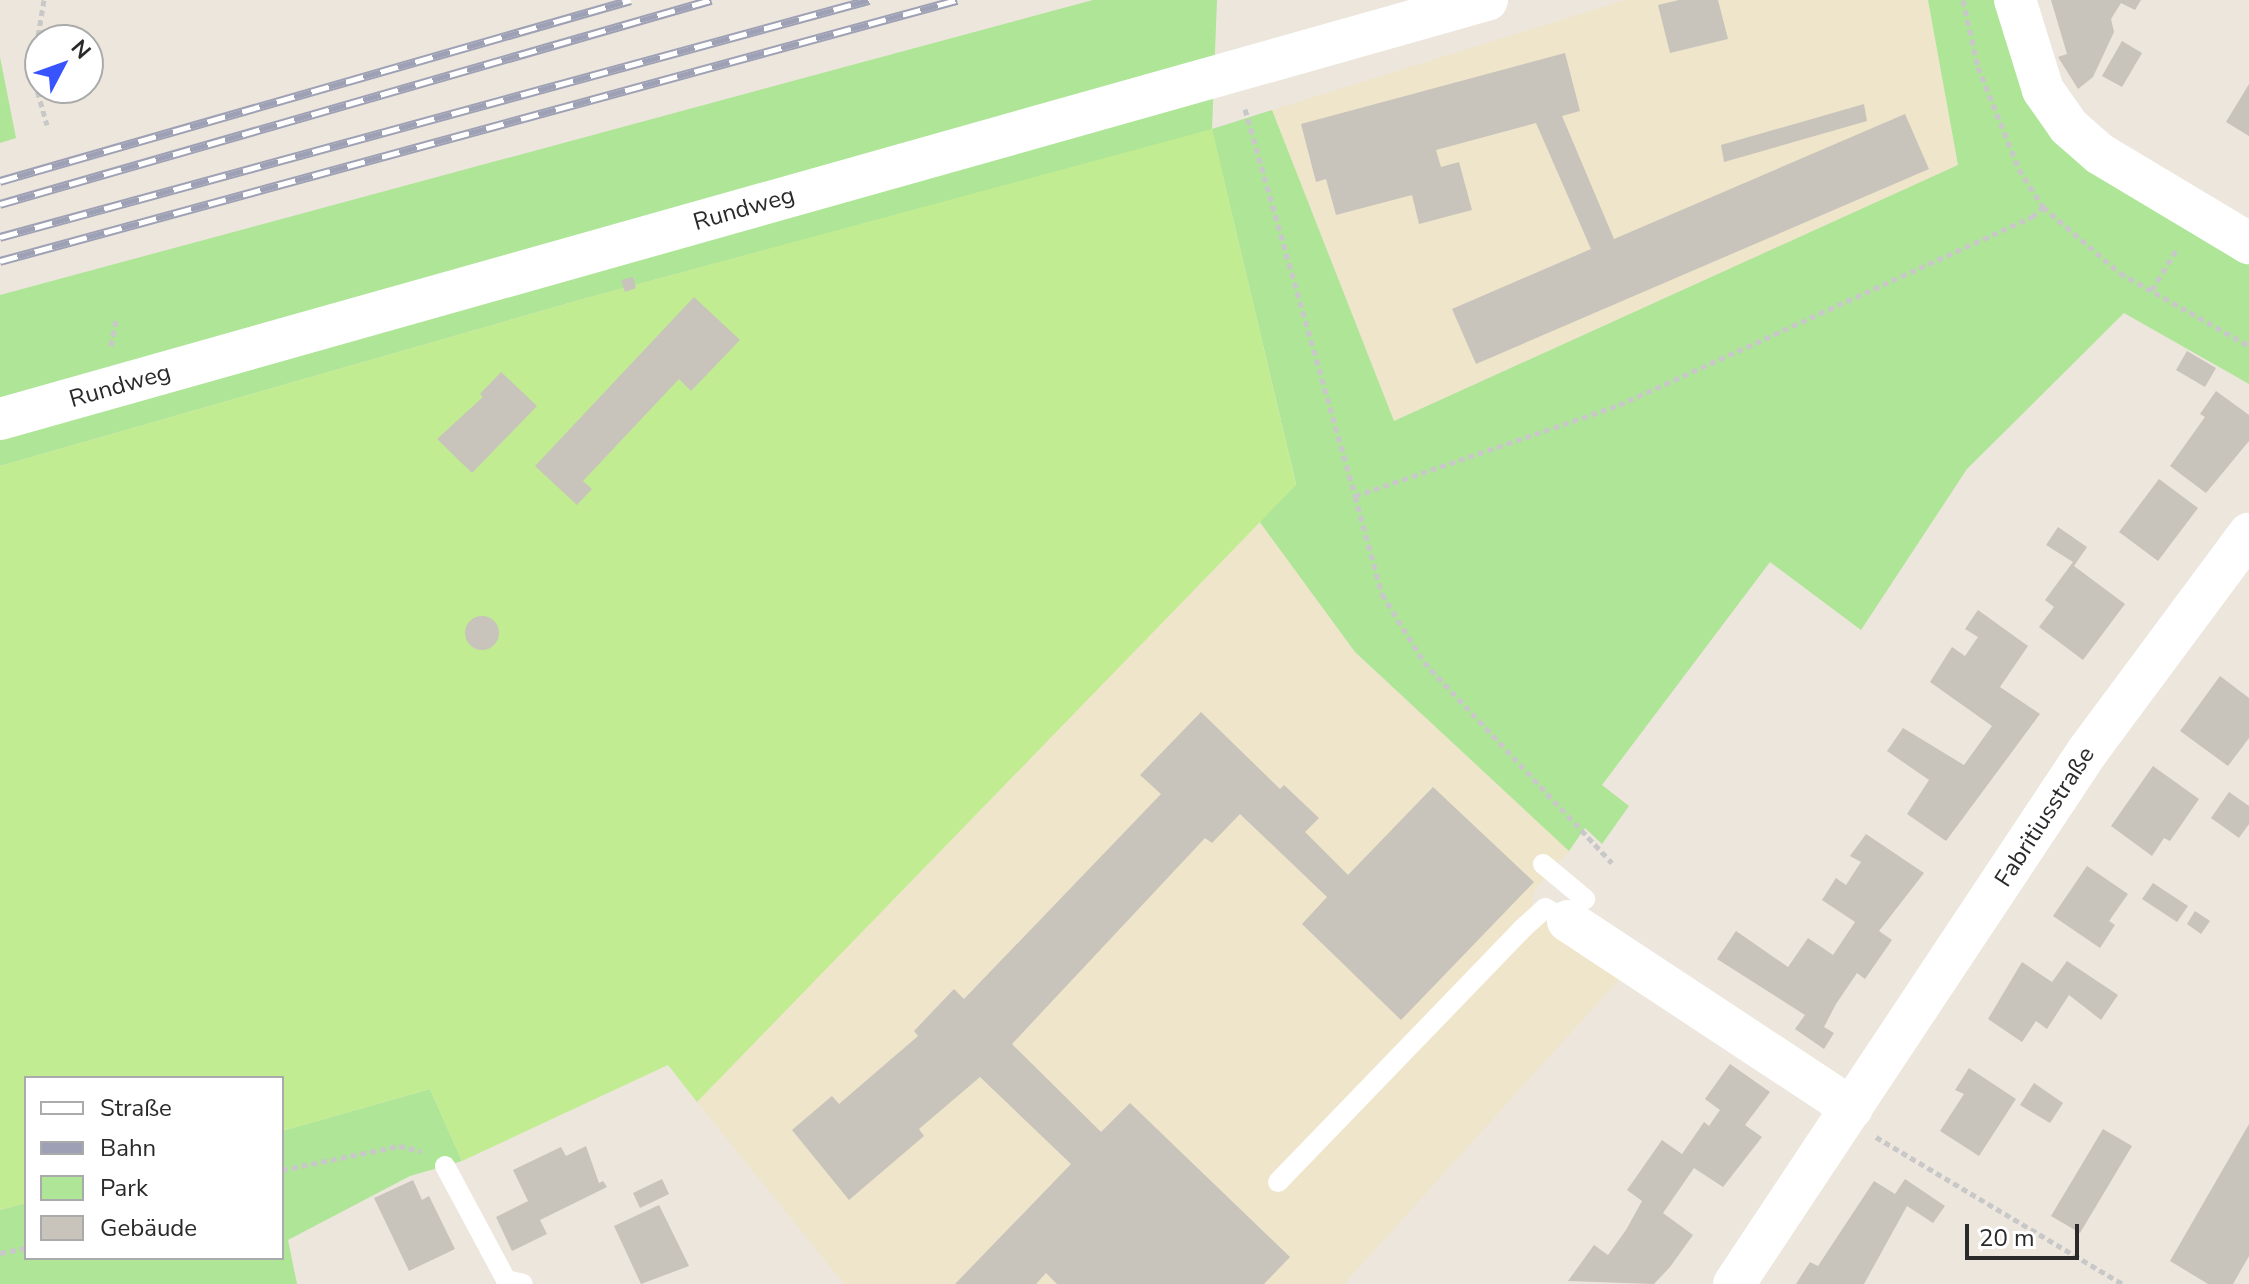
<!DOCTYPE html>
<meta charset="utf-8">
<style>
body{margin:0}
#map{position:relative;width:2249px;height:1284px;overflow:hidden;background:#ede6dc;font-family:"Nunito Sans",sans-serif}
div>[style]{position:absolute}
[style*='--x']{left:calc(var(--x)*1px);top:calc(var(--y)*1px);width:calc(var(--w)*1px);rotate:calc(var(--a)*1deg)}
.education>*{inset:0;background:#efe5cb}
.green>*{inset:0;background:#aee597}
.pitch>*{inset:0;background:#c2ec92}
.building>*{inset:0;background:#c8c3bb}
.round{border-radius:50%}
.path>*{height:5px;margin-top:-2.5px;transform-origin:0;background:repeating-linear-gradient(90deg,#c8c8c8 0 6px,transparent 0 10px)}
.lane>*{height:20px;margin:-10px;padding:0 10px;transform-origin:10px;border-radius:10px;background:#fff}
.street>*{height:42px;margin:-21px;padding:0 21px;transform-origin:21px;border-radius:21px;background:#fff}
.rail>*{height:9px;margin-top:-4.5px;transform-origin:0;background:repeating-linear-gradient(90deg,#fff 0 18px,#9ea1b5 0 36px);box-sizing:border-box;border-block:2px solid #9ea1b5}
span{translate:-50% -50%;white-space:nowrap;text-align:center;line-height:1.15;-webkit-text-stroke:6px #fff;paint-order:stroke}
.street-label{font-size:24px;color:#2a2a2a}
.legend{position:absolute;left:24px;top:1076px;width:260px;height:184px;box-sizing:border-box;background:#fff;border:2px solid #aaa;margin:0;padding:10px 14px;list-style:none;font-size:24px;color:#2a2a2a}
.legend li{display:flex;align-items:center;gap:16px;height:40px}
.legend b{width:40px;border:2px solid #aaa}
.north{position:absolute;left:24px;top:24px;width:80px;height:80px;box-sizing:border-box;background:#fff;border:2px solid #aaa;border-radius:50%;rotate:49deg;font-size:22px;font-weight:700;line-height:32px;text-align:center;color:#2a2a2a}
.north::after{content:'';display:block;margin:auto;width:28px;height:36px;background:#3754fe;clip-path:polygon(50% 0,100% 100%,50% 72%,0 100%)}
.scale{position:absolute;left:1965px;top:1224px;width:114px;height:36px;box-sizing:border-box;border:4px solid #2a2a2a;border-top:0;padding-left:10px;font-size:24px;line-height:28px;white-space:nowrap;color:#2a2a2a;-webkit-text-stroke:6px #fff;paint-order:stroke}
</style>
<div id="map">
<div class="education">
<i style="clip-path:polygon(1625px 0,1928px 0,1958px 165px,1394px 421px,1272px 110px)"></i>
<i style="clip-path:polygon(1259px 521px,1355px 652px,1569px 851px,1535px 889px,1532px 905px,1625px 973px,1344px 1284px,844px 1284px,697px 1102px)"></i>
</div>
<div class="green">
<i style="clip-path:polygon(1093px 0,1217px 0,1212px 129px,1272px 110px,1394px 421px,1958px 165px,1928px 0,2015px 0,2043px 90px,2249px 243px,2249px 384px,2124px 313px,1967px 469px,1861px 630px,1770px 562px,1602px 785px,1629px 806px,1602px 844px,1585px 828px,1569px 851px,1355px 652px,1259px 521px,1296px 484px,1212px 130px,583px 299px,0 466px,0 295px)"></i>
<i style="clip-path:polygon(0 57px,16px 138px,0 143px)"></i>
<i style="clip-path:polygon(430px 1089px,462px 1161px,410px 1176px,288px 1240px,297px 1284px,0 1284px,0 1210px,26px 1203px,26px 1258px,282px 1258px,282px 1131px)"></i>
</div>
<div class="pitch">
<i style="clip-path:polygon(1212px 129px,1296px 485px,697px 1102px,668px 1065px,462px 1161px,430px 1089px,282px 1131px,282px 1078px,26px 1078px,26px 1203px,0 1210px,0 466px,583px 299px)"></i>
</div>
<div class="building">
<i style="clip-path:polygon(1679px 0,1718px 0,1728px 39px,1670px 53px,1658px 5px)"></i>
<i style="clip-path:polygon(2051px 0,2141px 0,2135px 10px,2121px 3px,2111px 19px,2114px 32px,2093px 77px,2078px 89px,2058px 57px,2067px 54px)"></i>
<i style="clip-path:polygon(2122px 41px,2142px 53px,2122px 87px,2102px 76px)"></i>
<i style="clip-path:polygon(1565px 53px,1580px 111px,1562px 116px,1614px 239px,1905px 114px,1929px 169px,1476px 364px,1452px 309px,1591px 249px,1536px 123px,1436px 150px,1441px 167px,1459px 162px,1472px 210px,1419px 224px,1412px 195px,1336px 215px,1326px 179px,1316px 182px,1301px 124px)"></i>
<i style="clip-path:polygon(2249px 84px,2249px 136px,2226px 122px)"></i>
<i style="clip-path:polygon(1864px 104px,1867px 121px,1724px 162px,1721px 145px)"></i>
<i style="clip-path:polygon(633px 277px,636px 288px,625px 292px,621px 280px)"></i>
<i style="clip-path:polygon(694px 297px,740px 340px,691px 391px,679px 379px,583px 481px,592px 489px,577px 505px,535px 466px)"></i>
<i style="clip-path:polygon(2187px 351px,2216px 368px,2205px 387px,2176px 370px)"></i>
<i style="clip-path:polygon(501px 372px,537px 406px,472px 473px,437px 439px,483px 397px,480px 394px)"></i>
<i style="clip-path:polygon(2216px 391px,2249px 415px,2249px 441px,2206px 493px,2170px 466px,2205px 417px,2200px 414px)"></i>
<i style="clip-path:polygon(2159px 479px,2198px 508px,2158px 561px,2119px 532px)"></i>
<i style="clip-path:polygon(2058px 527px,2087px 547px,2074px 566px,2125px 604px,2083px 660px,2039px 627px,2054px 607px,2045px 600px,2073px 562px,2046px 545px)"></i>
<i style="clip-path:polygon(1978px 610px,2028px 646px,2000px 687px,2040px 714px,1946px 841px,1907px 814px,1929px 780px,1887px 751px,1903px 728px,1964px 765px,1992px 726px,1930px 682px,1952px 647px,1965px 656px,1978px 637px,1965px 629px)"></i>
<i class="round" style="left:465px;top:616px;width:34px;height:34px"></i>
<i style="clip-path:polygon(2220px 676px,2249px 698px,2249px 738px,2228px 766px,2180px 731px)"></i>
<i style="clip-path:polygon(1201px 712px,1280px 789px,1284px 785px,1319px 818px,1305px 832px,1348px 875px,1433px 787px,1534px 882px,1401px 1020px,1302px 924px,1327px 897px,1240px 814px,1212px 843px,1205px 838px,1012px 1044px,1101px 1132px,1130px 1103px,1290px 1257px,1264px 1284px,1057px 1284px,1046px 1273px,1036px 1284px,955px 1284px,1071px 1164px,980px 1077px,919px 1129px,924px 1136px,849px 1200px,792px 1130px,832px 1096px,839px 1104px,918px 1036px,914px 1031px,954px 989px,964px 999px,1161px 794px,1140px 775px)"></i>
<i style="clip-path:polygon(2153px 766px,2199px 799px,2170px 841px,2164px 838px,2152px 856px,2111px 826px)"></i>
<i style="clip-path:polygon(2229px 792px,2249px 806px,2249px 824px,2239px 838px,2211px 818px)"></i>
<i style="clip-path:polygon(1866px 834px,1924px 873px,1879px 931px,1892px 940px,1865px 979px,1857px 973px,1836px 1004px,1824px 1027px,1834px 1033px,1824px 1049px,1795px 1029px,1805px 1015px,1717px 959px,1736px 931px,1788px 967px,1808px 938px,1833px 955px,1855px 922px,1822px 900px,1836px 878px,1846px 885px,1861px 862px,1850px 856px)"></i>
<i style="clip-path:polygon(2087px 866px,2128px 894px,2109px 921px,2115px 925px,2100px 948px,2053px 916px)"></i>
<i style="clip-path:polygon(2153px 883px,2188px 906px,2177px 922px,2142px 899px)"></i>
<i style="clip-path:polygon(2195px 911px,2210px 921px,2201px 934px,2187px 924px)"></i>
<i style="clip-path:polygon(2067px 961px,2118px 995px,2101px 1020px,2069px 995px,2047px 1029px,2036px 1021px,2022px 1042px,1988px 1019px,2022px 962px,2052px 982px)"></i>
<i style="clip-path:polygon(1730px 1064px,1770px 1092px,1745px 1125px,1762px 1137px,1723px 1187px,1694px 1168px,1663px 1213px,1693px 1235px,1670px 1267px,1654px 1284px,1568px 1281px,1594px 1245px,1608px 1255px,1626px 1230px,1642px 1201px,1627px 1190px,1662px 1140px,1682px 1154px,1704px 1122px,1709px 1126px,1720px 1110px,1705px 1099px)"></i>
<i style="clip-path:polygon(1969px 1068px,2016px 1099px,1979px 1156px,1940px 1131px,1964px 1094px,1955px 1090px)"></i>
<i style="clip-path:polygon(2034px 1083px,2063px 1103px,2050px 1123px,2020px 1105px)"></i>
<i style="clip-path:polygon(2249px 1124px,2249px 1256px,2233px 1284px,2208px 1284px,2170px 1261px)"></i>
<i style="clip-path:polygon(2103px 1129px,2132px 1146px,2080px 1233px,2051px 1216px)"></i>
<i style="clip-path:polygon(586px 1146px,599px 1183px,603px 1181px,607px 1187px,540px 1220px,547px 1234px,512px 1251px,496px 1217px,528px 1201px,513px 1170px,561px 1147px,566px 1156px)"></i>
<i style="clip-path:polygon(662px 1179px,669px 1194px,640px 1208px,633px 1193px)"></i>
<i style="clip-path:polygon(1905px 1179px,1945px 1206px,1933px 1223px,1907px 1206px,1864px 1284px,1796px 1284px,1810px 1262px,1818px 1266px,1874px 1181px,1895px 1194px)"></i>
<i style="clip-path:polygon(413px 1180px,422px 1200px,429px 1196px,455px 1249px,409px 1271px,374px 1198px)"></i>
<i style="clip-path:polygon(659px 1205px,689px 1266px,641px 1284px,614px 1226px)"></i>
</div>
<div class="path">
<i style="--x:44;--y:0;--w:73;--a:99.5"></i>
<i style="--x:32;--y:72;--w:55;--a:74.2"></i>
<i style="--x:1963;--y:0;--w:69;--a:77.4"></i>
<i style="--x:1978;--y:67;--w:110;--a:68.1"></i>
<i style="--x:2019;--y:169;--w:45;--a:57.7"></i>
<i style="--x:2043;--y:207;--w:101;--a:40.6"></i>
<i style="--x:2120;--y:273;--w:148;--a:29.5"></i>
<i style="--x:1245;--y:109;--w:402;--a:74.1"></i>
<i style="--x:1355;--y:496;--w:279;--a:-19"></i>
<i style="--x:1619;--y:405;--w:454;--a:-24.5"></i>
<i style="--x:2032;--y:217;--w:15;--a:-42"></i>
<i style="--x:2152;--y:290;--w:50;--a:-58.8"></i>
<i style="--x:111;--y:346;--w:26;--a:-79"></i>
<i style="--x:1355;--y:496;--w:102;--a:74.6"></i>
<i style="--x:1382;--y:594;--w:80;--a:58.3"></i>
<i style="--x:1424;--y:662;--w:275;--a:46.9"></i>
<i style="--x:1876;--y:1137;--w:287;--a:30.8"></i>
<i style="--x:282;--y:1170;--w:119;--a:-11.6"></i>
<i style="--x:399;--y:1146;--w:23;--a:13"></i>
<i style="--x:0;--y:1253;--w:26;--a:-11"></i>
</div>
<div class="lane">
<i style="--x:1543;--y:864;--w:55;--a:39.8"></i>
<i style="--x:445;--y:1166;--w:129;--a:61.8"></i>
<i style="--x:506;--y:1280;--w:17;--a:13"></i>
<i style="--x:1278;--y:1182;--w:351;--a:-46"></i>
<i style="--x:1522;--y:929;--w:31;--a:-42"></i>
<i style="--x:1545;--y:908;--w:26;--a:29"></i>
</div>
<div class="street">
<i style="--x:2015;--y:0;--w:94;--a:72.7"></i>
<i style="--x:2043;--y:90;--w:45;--a:54.9"></i>
<i style="--x:2069;--y:127;--w:41;--a:41.1"></i>
<i style="--x:2100;--y:154;--w:174;--a:30.9"></i>
<i style="--x:0;--y:419;--w:1545;--a:-15.74"></i>
<i style="--x:1568;--y:921;--w:340;--a:33.4"></i>
<i style="--x:1734;--y:1284;--w:638;--a:-56.43"></i>
<i style="--x:2087;--y:752;--w:272;--a:-53.4"></i>
</div>
<div class="rail">
<i style="--x:0;--y:181;--w:656;--a:-16.01"></i>
<i style="--x:0;--y:204;--w:740;--a:-16.01"></i>
<i style="--x:0;--y:237;--w:901;--a:-15.26"></i>
<i style="--x:0;--y:261;--w:992;--a:-15.26"></i>
</div>
<div class="street-label">
<span style="left:744px;top:209px;rotate:-16deg">Rundweg</span>
<span style="left:120px;top:386px;rotate:-16deg">Rundweg</span>
<span style="left:2045px;top:817px;rotate:-57deg">Fabritiusstraße</span>
</div>
<ul class="legend">
<li><b style="height:10px;background:#fff"></b>Straße</li>
<li><b style="height:10px;background:#9ea1b5"></b>Bahn</li>
<li><b style="height:22px;background:#aee597"></b>Park</li>
<li><b style="height:22px;background:#c8c3bb"></b>Gebäude</li>
</ul>
<div class="north">N</div>
<div class="scale">20 m</div>
</div>
